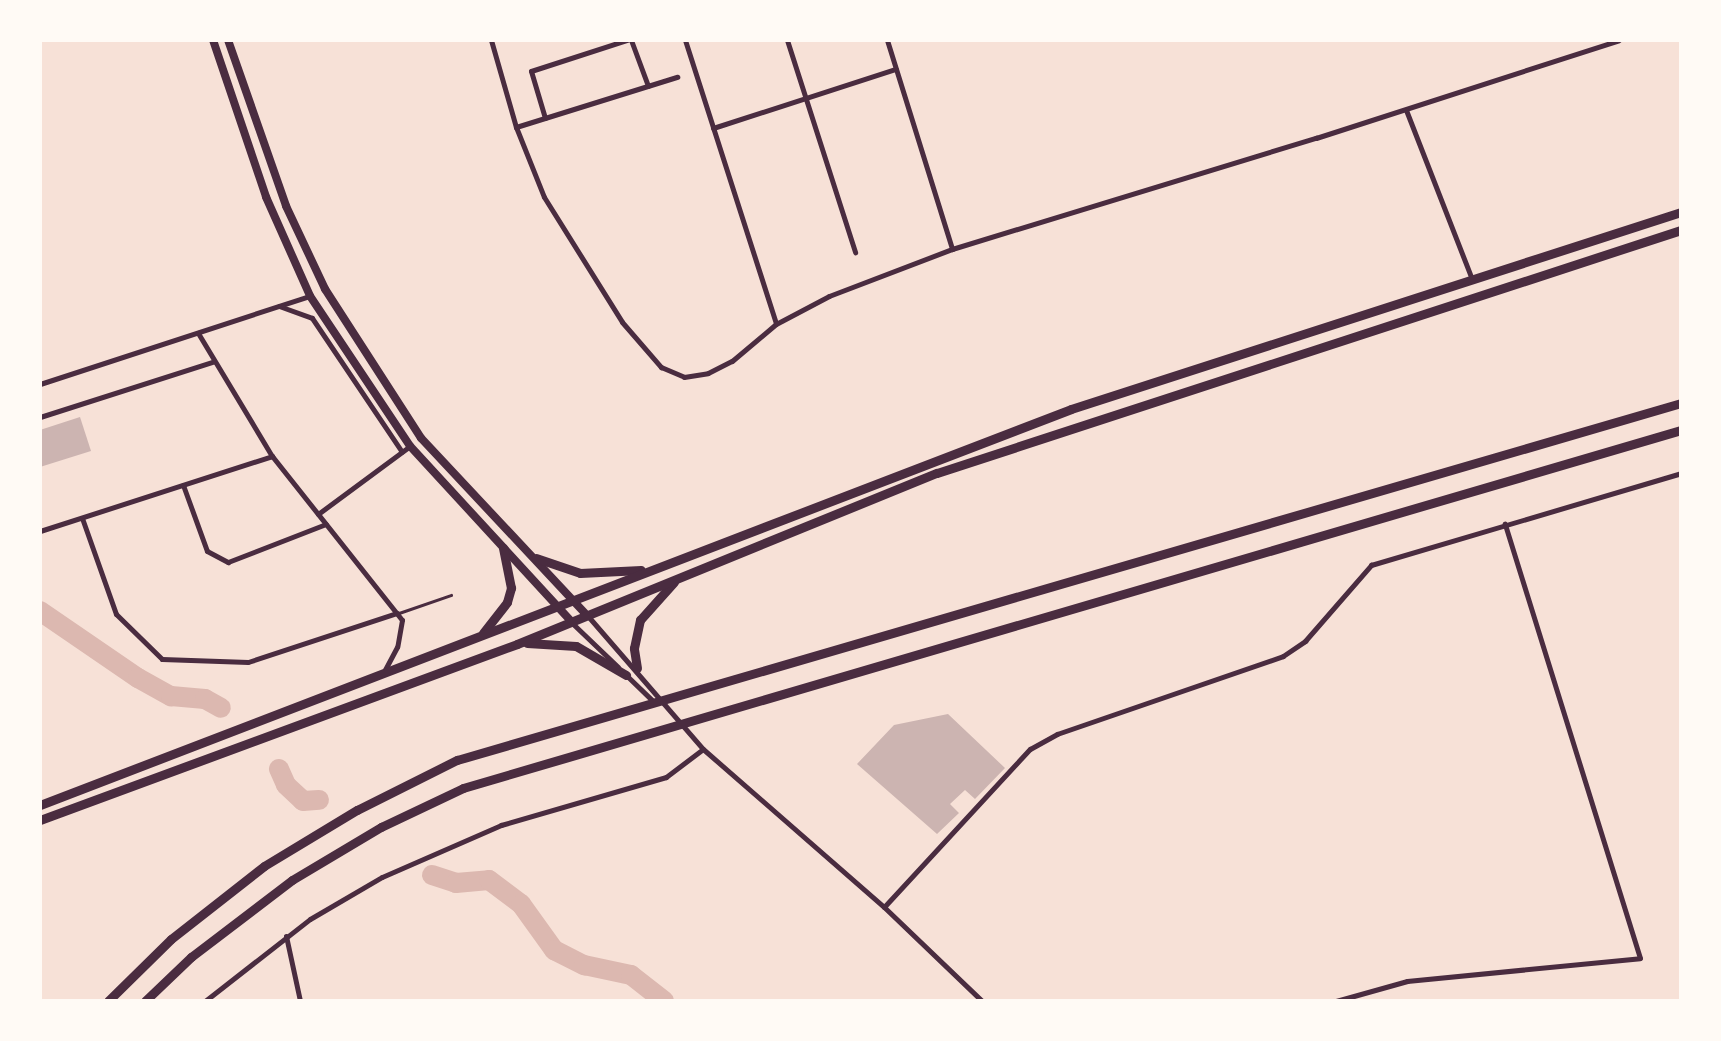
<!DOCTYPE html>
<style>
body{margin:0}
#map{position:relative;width:1721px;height:1041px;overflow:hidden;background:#f7e1d7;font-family:"Exo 2",sans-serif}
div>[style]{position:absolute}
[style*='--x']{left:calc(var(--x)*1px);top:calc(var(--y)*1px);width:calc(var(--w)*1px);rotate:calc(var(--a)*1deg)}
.river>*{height:20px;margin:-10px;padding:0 10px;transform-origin:10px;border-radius:10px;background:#dcb8b0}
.building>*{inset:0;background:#ccb4b1}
.service>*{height:2.5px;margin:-1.25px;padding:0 1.25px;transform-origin:1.25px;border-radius:1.25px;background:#4a2c40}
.minor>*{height:5px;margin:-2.5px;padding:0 2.5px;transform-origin:2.5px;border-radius:2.5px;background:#4a2c40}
.secondary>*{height:8px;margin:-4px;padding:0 4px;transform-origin:4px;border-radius:4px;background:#4a2c40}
.trunk>*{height:9px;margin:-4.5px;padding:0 4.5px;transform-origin:4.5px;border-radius:4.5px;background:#4a2c40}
.motorway>*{height:9px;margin:-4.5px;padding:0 4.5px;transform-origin:4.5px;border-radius:4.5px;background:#4a2c40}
span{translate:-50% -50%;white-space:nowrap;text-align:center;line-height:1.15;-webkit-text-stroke:8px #fffaf5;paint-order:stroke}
.frame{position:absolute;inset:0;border:42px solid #fffaf5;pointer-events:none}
</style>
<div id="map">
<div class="river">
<i style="--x:40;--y:611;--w:119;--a:34.4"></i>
<i style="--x:138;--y:678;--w:38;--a:29"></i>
<i style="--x:171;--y:696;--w:34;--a:5"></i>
<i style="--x:205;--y:699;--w:18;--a:29"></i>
<i style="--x:279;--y:769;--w:17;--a:66"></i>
<i style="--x:286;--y:785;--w:23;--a:43"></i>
<i style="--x:303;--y:801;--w:16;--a:-4"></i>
<i style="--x:432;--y:875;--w:25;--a:18"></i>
<i style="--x:456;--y:883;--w:33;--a:-5"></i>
<i style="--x:489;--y:880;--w:40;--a:37"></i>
<i style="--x:521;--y:904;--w:57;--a:54.3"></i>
<i style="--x:554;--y:950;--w:34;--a:27"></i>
<i style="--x:584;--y:965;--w:48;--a:12"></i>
<i style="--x:631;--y:975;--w:42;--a:38.2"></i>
</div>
<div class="building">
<i style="clip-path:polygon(80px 417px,91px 451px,40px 467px,40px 430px)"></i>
<i style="clip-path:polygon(948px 714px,1005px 768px,975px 799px,965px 790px,950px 804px,959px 813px,937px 834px,857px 764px,894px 725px)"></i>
</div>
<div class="service">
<i style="--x:399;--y:613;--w:55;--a:-19.1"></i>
</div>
<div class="minor">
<i style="--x:491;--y:40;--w:91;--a:74"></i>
<i style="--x:516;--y:127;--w:75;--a:68.2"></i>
<i style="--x:544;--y:197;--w:147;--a:58"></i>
<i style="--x:622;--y:322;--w:60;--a:49.1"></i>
<i style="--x:661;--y:367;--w:25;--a:23"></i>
<i style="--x:684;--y:377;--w:24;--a:-9"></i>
<i style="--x:708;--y:373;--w:27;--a:-27"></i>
<i style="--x:732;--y:361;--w:57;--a:-40.1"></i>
<i style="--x:776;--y:324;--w:60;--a:-27.8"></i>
<i style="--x:829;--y:296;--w:132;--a:-20.9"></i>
<i style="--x:952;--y:249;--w:381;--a:-17"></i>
<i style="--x:1316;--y:138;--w:318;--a:-17.9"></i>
<i style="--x:631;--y:40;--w:49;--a:69.7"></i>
<i style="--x:685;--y:40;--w:297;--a:72.2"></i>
<i style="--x:787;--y:40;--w:223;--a:72.2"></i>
<i style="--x:887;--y:40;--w:219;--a:72.7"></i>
<i style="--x:1406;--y:110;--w:181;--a:68.7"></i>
<i style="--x:545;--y:118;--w:49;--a:-106.6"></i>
<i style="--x:531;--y:71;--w:101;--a:-17.9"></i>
<i style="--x:516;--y:127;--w:169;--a:-17.3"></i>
<i style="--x:713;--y:128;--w:192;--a:-17.9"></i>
<i style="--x:279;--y:306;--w:35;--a:20"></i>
<i style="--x:312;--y:318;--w:161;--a:56.1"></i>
<i style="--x:198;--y:333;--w:144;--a:59"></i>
<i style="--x:272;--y:456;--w:209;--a:51.6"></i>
<i style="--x:402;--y:620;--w:27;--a:100"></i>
<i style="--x:397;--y:647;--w:26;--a:118"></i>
<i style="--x:40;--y:384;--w:284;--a:-18.1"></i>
<i style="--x:40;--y:417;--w:181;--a:-17.7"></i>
<i style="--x:183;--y:485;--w:70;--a:70"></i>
<i style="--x:207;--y:551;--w:24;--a:28"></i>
<i style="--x:228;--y:562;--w:105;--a:-21.2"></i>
<i style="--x:318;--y:514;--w:114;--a:-36.5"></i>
<i style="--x:82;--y:518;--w:102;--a:70.5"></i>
<i style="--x:116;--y:614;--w:64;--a:44.4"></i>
<i style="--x:162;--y:659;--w:86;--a:2"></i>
<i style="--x:248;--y:662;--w:157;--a:-18.2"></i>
<i style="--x:40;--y:531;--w:244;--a:-17.9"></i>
<i style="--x:587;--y:615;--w:177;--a:49.1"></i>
<i style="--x:703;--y:749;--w:240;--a:41.1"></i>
<i style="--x:884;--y:907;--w:136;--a:43.8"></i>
<i style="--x:572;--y:623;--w:64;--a:43.7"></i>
<i style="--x:626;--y:675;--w:39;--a:44"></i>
<i style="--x:884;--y:907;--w:215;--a:-47.3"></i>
<i style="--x:1030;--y:749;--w:31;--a:-29"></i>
<i style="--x:1057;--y:734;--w:239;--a:-19"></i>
<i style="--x:1283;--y:656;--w:27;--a:-34"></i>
<i style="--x:1305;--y:641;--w:101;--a:-49"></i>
<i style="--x:1371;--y:565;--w:323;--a:-16.5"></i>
<i style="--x:286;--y:936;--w:66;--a:77.8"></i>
<i style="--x:205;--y:1001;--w:133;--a:-38"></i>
<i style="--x:310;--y:919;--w:83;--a:-30.3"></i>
<i style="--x:382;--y:877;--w:130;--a:-23.6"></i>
<i style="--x:501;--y:825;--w:172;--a:-16.2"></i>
<i style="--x:666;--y:777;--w:46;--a:-37.1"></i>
<i style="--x:1336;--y:1001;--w:74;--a:-15.7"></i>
<i style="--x:1407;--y:981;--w:234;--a:-5.6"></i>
<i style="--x:1640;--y:958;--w:455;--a:-107.3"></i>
</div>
<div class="secondary">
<i style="--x:213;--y:40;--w:166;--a:71.3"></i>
<i style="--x:266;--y:197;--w:108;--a:66"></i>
<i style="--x:310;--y:296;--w:180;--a:56.3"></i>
<i style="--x:410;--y:446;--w:236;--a:47.4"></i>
<i style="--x:228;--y:40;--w:176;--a:70.7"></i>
<i style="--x:286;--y:206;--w:92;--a:64.8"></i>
<i style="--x:325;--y:289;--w:177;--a:57.2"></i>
<i style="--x:421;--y:438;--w:240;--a:46.9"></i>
</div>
<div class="trunk">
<i style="--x:536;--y:558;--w:46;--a:18.8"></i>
<i style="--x:580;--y:573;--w:61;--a:-2.8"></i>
<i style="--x:483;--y:633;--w:39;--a:-52"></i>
<i style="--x:507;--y:602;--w:15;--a:-74"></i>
<i style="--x:511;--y:588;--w:41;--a:-101.3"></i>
<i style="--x:527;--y:643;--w:49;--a:3.5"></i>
<i style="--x:576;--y:646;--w:58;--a:30.1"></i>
<i style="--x:637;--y:668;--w:20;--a:-99"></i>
<i style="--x:634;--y:648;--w:29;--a:-78"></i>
<i style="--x:640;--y:620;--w:51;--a:-48.2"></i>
<i style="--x:40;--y:805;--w:1104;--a:-21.01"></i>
<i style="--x:1071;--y:409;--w:641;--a:-17.9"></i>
<i style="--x:40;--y:820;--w:508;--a:-20.25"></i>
<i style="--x:517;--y:644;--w:453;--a:-22.2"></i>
<i style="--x:937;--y:473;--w:783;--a:-18.09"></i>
</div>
<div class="motorway">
<i style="--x:108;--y:1001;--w:88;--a:-44.5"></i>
<i style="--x:171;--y:939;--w:118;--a:-38.1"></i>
<i style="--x:264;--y:866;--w:109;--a:-31.1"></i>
<i style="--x:357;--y:810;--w:112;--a:-26.6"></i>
<i style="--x:457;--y:760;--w:1275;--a:-16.26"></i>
<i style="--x:145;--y:1001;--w:64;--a:-43.7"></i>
<i style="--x:191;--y:957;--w:127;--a:-37.3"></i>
<i style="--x:292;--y:880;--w:104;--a:-30.8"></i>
<i style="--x:381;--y:827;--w:91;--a:-25.4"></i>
<i style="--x:463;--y:788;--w:1270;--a:-16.38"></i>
</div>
<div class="frame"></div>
</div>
